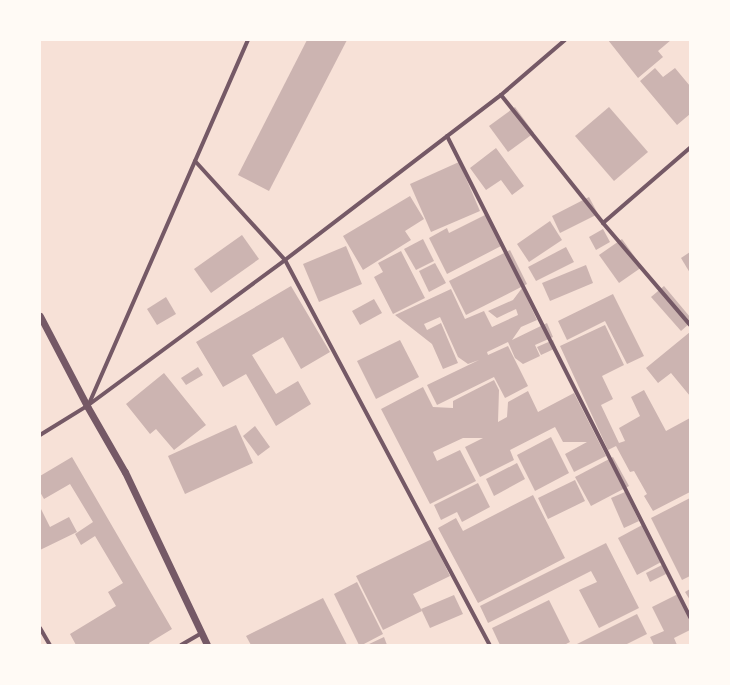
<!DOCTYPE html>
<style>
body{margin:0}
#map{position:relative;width:730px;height:685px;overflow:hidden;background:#f7e1d7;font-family:Overpass,sans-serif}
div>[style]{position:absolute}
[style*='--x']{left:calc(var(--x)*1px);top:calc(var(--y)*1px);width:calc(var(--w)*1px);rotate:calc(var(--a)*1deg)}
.building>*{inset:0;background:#ccb4b1}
.minor>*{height:4px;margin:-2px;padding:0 2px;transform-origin:2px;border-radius:2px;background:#755966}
.tertiary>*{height:7px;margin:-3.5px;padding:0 3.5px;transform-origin:3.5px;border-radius:3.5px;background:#755966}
span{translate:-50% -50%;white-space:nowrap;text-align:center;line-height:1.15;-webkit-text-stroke:4px #fffaf5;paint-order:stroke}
.frame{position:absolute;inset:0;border:41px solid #fffaf5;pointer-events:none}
</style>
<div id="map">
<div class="building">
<i style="clip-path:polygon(307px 40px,347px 40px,269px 191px,238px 175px)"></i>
<i style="clip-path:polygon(608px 40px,671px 40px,658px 51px,663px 57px,638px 78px)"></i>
<i style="clip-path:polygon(655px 68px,663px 77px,675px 68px,690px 86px,690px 114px,677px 125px,640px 81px)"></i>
<i style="clip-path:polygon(515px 107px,534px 133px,508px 152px,489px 126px)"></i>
<i style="clip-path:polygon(609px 107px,648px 152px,614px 181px,575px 136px)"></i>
<i style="clip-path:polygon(496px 148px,524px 186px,512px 195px,501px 180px,486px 190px,470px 168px)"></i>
<i style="clip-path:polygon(459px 162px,480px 211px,431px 232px,410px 184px)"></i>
<i style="clip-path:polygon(410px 196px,424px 219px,405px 231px,411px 240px,363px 270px,343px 236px)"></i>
<i style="clip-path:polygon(589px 197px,598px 214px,560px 233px,552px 216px)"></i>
<i style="clip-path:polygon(487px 214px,503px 245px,447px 274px,429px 238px,447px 228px,449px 233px)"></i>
<i style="clip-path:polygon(550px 221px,562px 240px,529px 262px,517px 244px)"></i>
<i style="clip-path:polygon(603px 229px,610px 242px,596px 250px,589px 237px)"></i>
<i style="clip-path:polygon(242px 235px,259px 259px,211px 293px,194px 269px)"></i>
<i style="clip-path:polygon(423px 239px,434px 261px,416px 270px,404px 249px)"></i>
<i style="clip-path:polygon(622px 239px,642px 267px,619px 283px,599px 255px)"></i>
<i style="clip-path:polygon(346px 246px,362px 284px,319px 302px,303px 264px)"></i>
<i style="clip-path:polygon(566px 247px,574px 262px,536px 281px,528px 267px)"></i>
<i style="clip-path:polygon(510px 250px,527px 284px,466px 315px,449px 281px)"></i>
<i style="clip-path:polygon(401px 251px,425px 298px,393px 314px,374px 277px,383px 272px,378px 263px)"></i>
<i style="clip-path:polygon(690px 252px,690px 273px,681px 258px)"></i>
<i style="clip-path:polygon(435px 263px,446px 283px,429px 292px,419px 271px)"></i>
<i style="clip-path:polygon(586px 265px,593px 283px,550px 301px,542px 283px)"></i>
<i style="clip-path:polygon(291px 286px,330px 352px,301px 369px,283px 337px,252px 355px,276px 394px,298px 381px,311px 404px,276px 426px,246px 374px,223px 387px,196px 342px)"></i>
<i style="clip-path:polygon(664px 286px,690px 317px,690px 323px,681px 331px,651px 297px)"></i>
<i style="clip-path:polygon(522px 288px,537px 320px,521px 327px,512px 340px,547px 323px,553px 337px,535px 345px,540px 356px,523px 364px,515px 358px,508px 342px,487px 352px,488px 355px,508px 346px,528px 386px,505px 398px,494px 377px,437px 405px,427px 385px,479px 360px,468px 364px,458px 357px,440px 317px,424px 324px,427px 330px,441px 323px,458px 363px,443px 369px,432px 344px,395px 315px,451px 289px,465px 319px,484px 311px,492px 327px,518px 315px,516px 309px,497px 318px,488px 311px,513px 300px)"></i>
<i style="clip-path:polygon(613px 294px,644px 356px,627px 364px,605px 321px,567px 340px,558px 321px)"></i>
<i style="clip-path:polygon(166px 297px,176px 314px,157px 325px,147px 309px)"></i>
<i style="clip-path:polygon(374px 299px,382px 313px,360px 325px,352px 311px)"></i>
<i style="clip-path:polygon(605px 325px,624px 365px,602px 376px,613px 399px,601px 405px,619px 443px,625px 441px,619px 428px,640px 416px,631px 397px,644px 390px,666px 431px,690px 418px,690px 492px,653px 511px,644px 496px,647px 494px,634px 471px,630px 472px,616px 446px,608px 450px,560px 346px)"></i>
<i style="clip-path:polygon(690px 332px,690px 396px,671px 373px,658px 383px,646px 368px)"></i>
<i style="clip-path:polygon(400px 340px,419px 377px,376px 399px,357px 361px)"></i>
<i style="clip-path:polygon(553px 340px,556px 348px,541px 355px,537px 347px)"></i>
<i style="clip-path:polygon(198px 367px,203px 375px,186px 385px,181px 378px)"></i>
<i style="clip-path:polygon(164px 373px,206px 425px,174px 450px,156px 429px,150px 434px,126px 404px)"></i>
<i style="clip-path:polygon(494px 380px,499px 390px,498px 422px,507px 417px,508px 402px,528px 391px,538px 412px,574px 393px,606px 456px,574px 472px,565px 454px,587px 442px,563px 442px,555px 427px,510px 450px,514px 460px,480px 477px,465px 447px,483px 438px,463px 438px,433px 452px,437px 461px,460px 450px,476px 481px,430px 504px,381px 409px,423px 387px,433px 407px,453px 408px,453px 401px)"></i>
<i style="clip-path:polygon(236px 425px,253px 463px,185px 494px,168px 456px)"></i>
<i style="clip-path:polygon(255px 426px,270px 447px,258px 456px,243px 436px)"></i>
<i style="clip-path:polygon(551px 437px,569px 473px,535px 491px,517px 455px)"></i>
<i style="clip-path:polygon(72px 457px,172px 629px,149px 643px,150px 645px,76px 645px,70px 634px,116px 606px,108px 592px,123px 583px,95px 536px,81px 545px,75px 534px,93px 522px,70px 484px,44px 499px,40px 492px,40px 476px)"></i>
<i style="clip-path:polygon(613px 457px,629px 486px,591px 506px,575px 477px)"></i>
<i style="clip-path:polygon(517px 463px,525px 479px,494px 496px,486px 479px)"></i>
<i style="clip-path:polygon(575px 480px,585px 501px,548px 519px,538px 498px)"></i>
<i style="clip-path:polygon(478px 483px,490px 507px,462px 522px,457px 512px,441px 520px,434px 505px)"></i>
<i style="clip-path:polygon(625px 492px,639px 521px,624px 528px,611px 498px)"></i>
<i style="clip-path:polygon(533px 495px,565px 558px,478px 603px,438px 528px,456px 518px,463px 531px)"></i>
<i style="clip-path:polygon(690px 498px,690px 576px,682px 580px,651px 518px)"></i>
<i style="clip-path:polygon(40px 507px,50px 527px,69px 517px,77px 532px,40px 550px)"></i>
<i style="clip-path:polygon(644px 524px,663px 561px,637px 575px,618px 538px)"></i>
<i style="clip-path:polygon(432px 539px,450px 576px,413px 594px,422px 611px,383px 630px,356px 576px)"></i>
<i style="clip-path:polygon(606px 543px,639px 608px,599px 628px,579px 590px,597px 582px,591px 571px,488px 623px,480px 606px)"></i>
<i style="clip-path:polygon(664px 564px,668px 573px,650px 582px,646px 573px)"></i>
<i style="clip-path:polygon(357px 582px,383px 634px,362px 645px,359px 645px,334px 594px)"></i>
<i style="clip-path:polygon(690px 589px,690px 600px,685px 592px)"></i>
<i style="clip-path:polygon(678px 594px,690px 620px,690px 630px,674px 638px,677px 645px,654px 645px,650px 637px,664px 631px,652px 607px)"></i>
<i style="clip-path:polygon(454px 595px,463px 614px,430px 628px,421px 609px)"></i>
<i style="clip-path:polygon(323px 598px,347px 645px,251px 645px,246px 636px)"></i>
<i style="clip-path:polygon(549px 600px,570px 642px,564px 645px,500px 645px,492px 628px)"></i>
<i style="clip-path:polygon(637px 614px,647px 634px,625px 645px,575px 645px)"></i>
<i style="clip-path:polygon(384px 637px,387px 645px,367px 645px)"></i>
</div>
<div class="minor">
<i style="--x:501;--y:95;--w:164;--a:51.4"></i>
<i style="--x:603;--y:223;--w:134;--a:49.5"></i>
<i style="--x:447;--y:136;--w:539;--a:63.2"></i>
<i style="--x:195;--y:161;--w:134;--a:47.7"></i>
<i style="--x:285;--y:260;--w:436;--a:62"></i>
<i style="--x:603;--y:223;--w:115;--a:-40.8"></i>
<i style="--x:88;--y:406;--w:399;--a:-66.4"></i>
<i style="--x:40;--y:435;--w:55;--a:-31.7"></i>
<i style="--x:87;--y:406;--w:246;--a:-36.4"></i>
<i style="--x:285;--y:260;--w:272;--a:-37.4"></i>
<i style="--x:501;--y:95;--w:84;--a:-40.7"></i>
<i style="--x:40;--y:628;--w:20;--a:60"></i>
<i style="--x:181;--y:645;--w:24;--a:-30"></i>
</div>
<div class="tertiary">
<i style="--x:40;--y:316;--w:102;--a:62.4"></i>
<i style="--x:87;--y:406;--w:76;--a:60.1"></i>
<i style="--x:125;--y:472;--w:191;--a:64.6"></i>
</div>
<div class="frame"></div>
</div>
